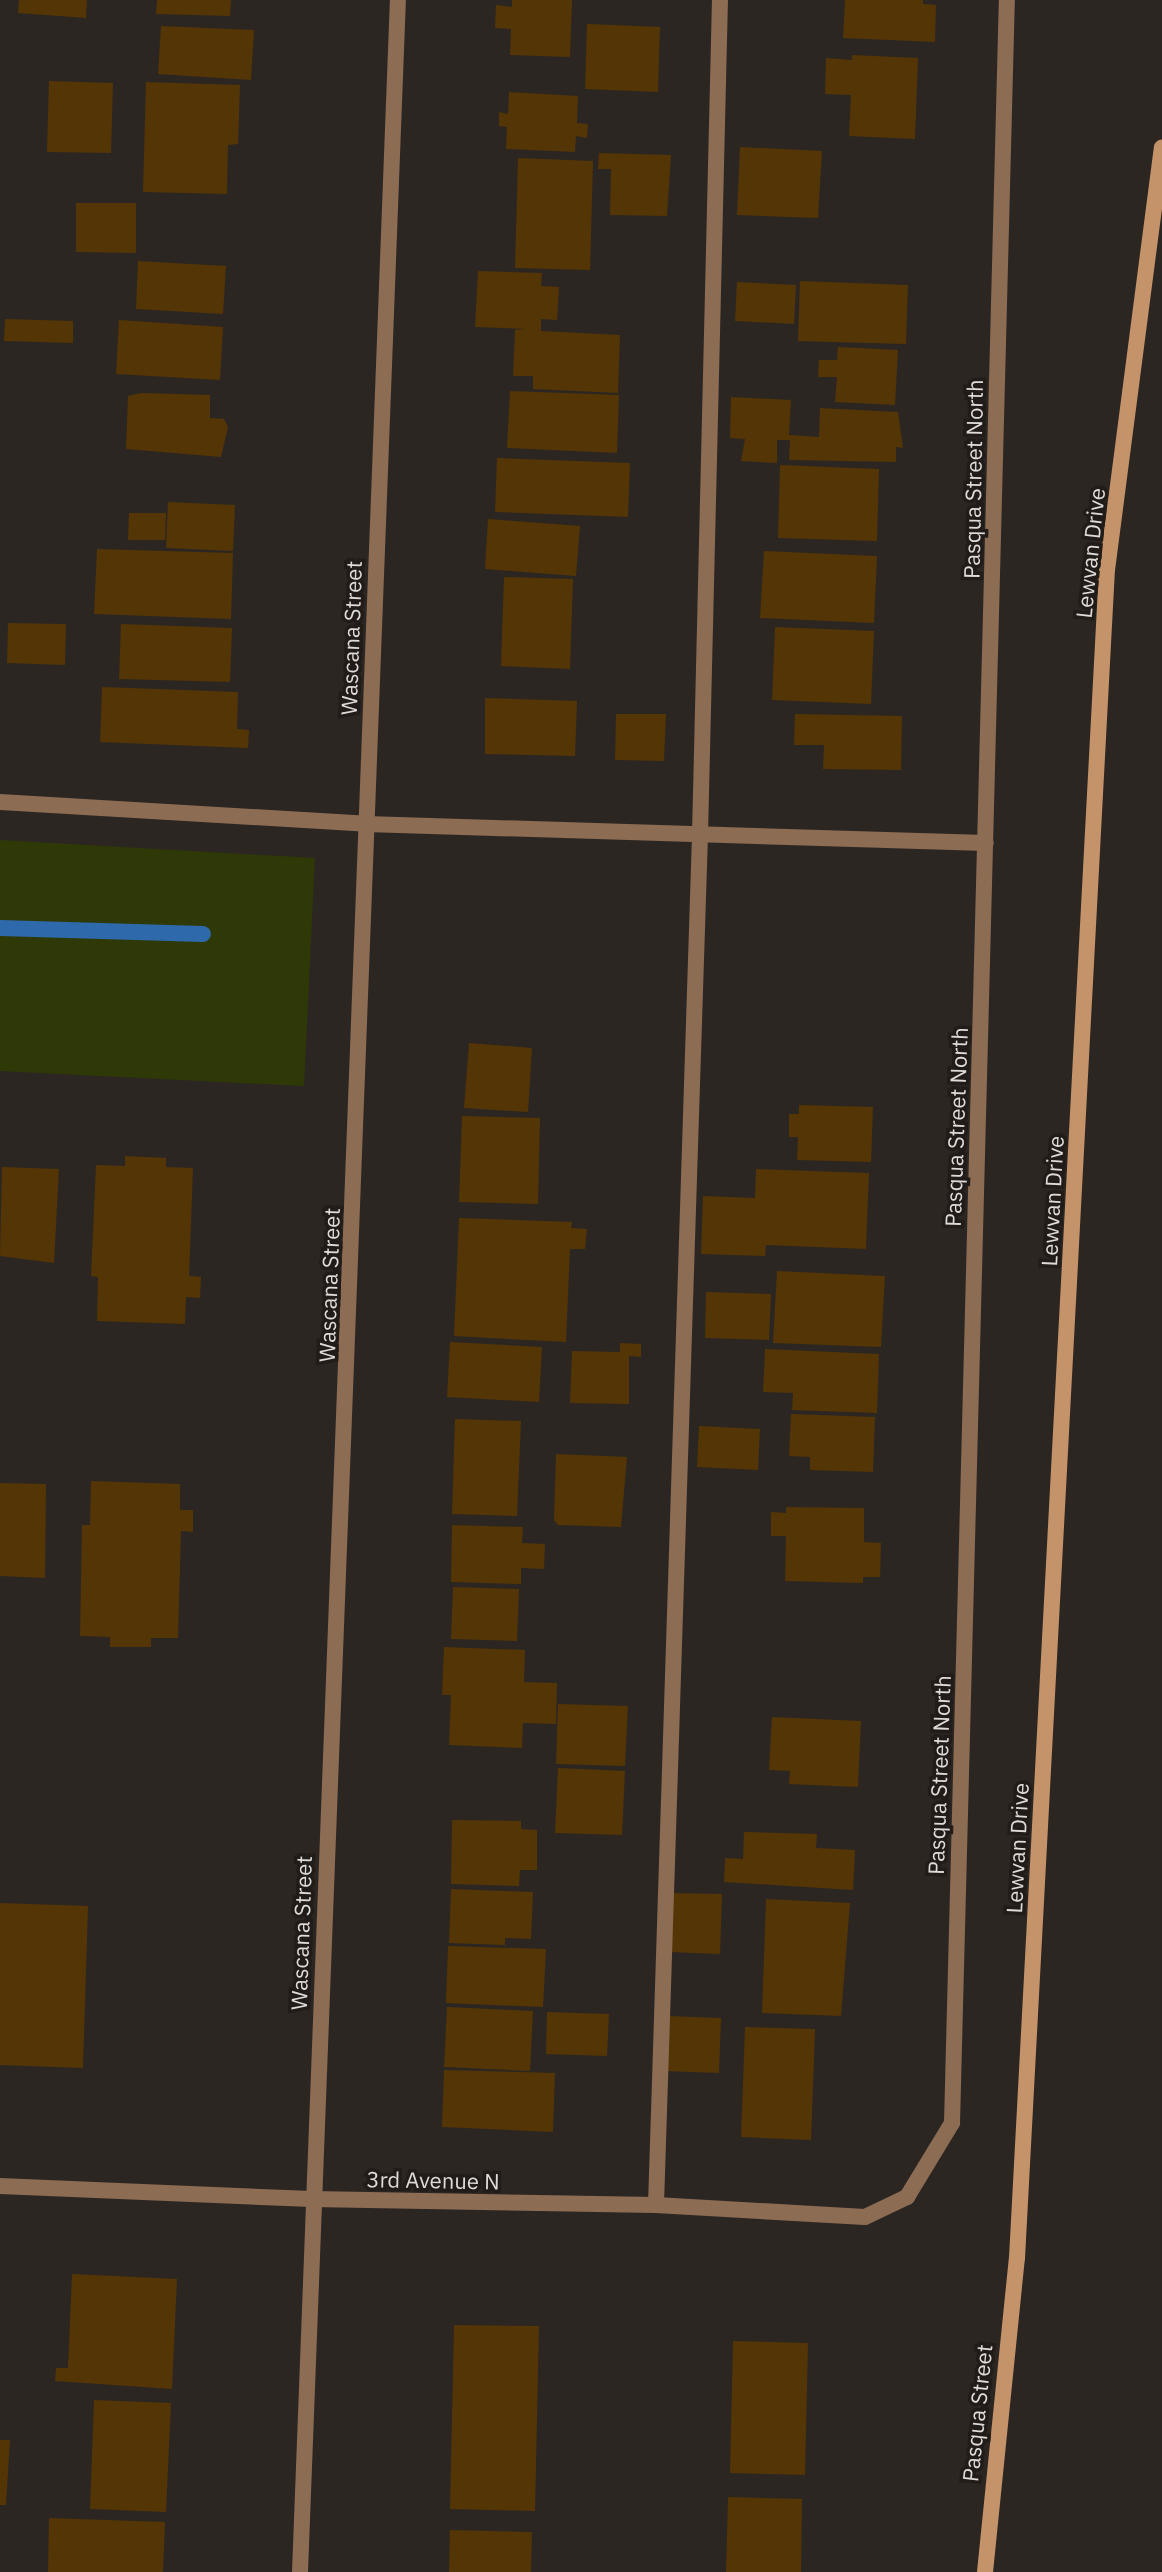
<!DOCTYPE html>
<style>
body{margin:0}
#map{position:relative;width:1162px;height:2572px;overflow:hidden;background:#2c2623;font-family:"IBM Plex Sans",sans-serif}
div>[style]{position:absolute}
[style*='--x']{left:calc(var(--x)*1px);top:calc(var(--y)*1px);width:calc(var(--w)*1px);rotate:calc(var(--a)*1deg)}
.green>*{inset:0;background:#2f3907}
.stream>*{height:16px;margin:-8px;padding:0 8px;transform-origin:8px;border-radius:8px;background:#2d69ab}
.building>*{inset:0;background:#543505}
.service>*{height:16px;margin:-8px;padding:0 8px;transform-origin:8px;border-radius:8px;background:#8c6c53}
.minor>*{height:16px;margin:-8px;padding:0 8px;transform-origin:8px;border-radius:8px;background:#8c6c53}
.secondary>*{height:16px;margin:-8px;padding:0 8px;transform-origin:8px;border-radius:8px;background:#c59369}
span{translate:-50% -50%;white-space:nowrap;text-align:center;line-height:1.15;-webkit-text-stroke:7px #221c19;paint-order:stroke}
.street-label{font-size:22px;color:#dfdbd9}
</style>
<div id="map">
<div class="green">
<i style="clip-path:polygon(0 840px,315px 858px,304px 1086px,0 1071px)"></i>
</div>
<div class="stream">
<i style="--x:0;--y:928;--w:203;--a:1.7"></i>
</div>
<div class="building">
<i style="clip-path:polygon(19px 0,87px 0,86px 18px,18px 13px)"></i>
<i style="clip-path:polygon(157px 0,231px 0,230px 16px,156px 14px)"></i>
<i style="clip-path:polygon(512px 0,572px 0,570px 57px,510px 55px,511px 29px,495px 28px,496px 5px,512px 7px)"></i>
<i style="clip-path:polygon(845px 0,923px 0,923px 4px,936px 5px,935px 42px,843px 38px)"></i>
<i style="clip-path:polygon(587px 24px,660px 27px,658px 92px,585px 89px)"></i>
<i style="clip-path:polygon(161px 26px,254px 30px,251px 80px,158px 74px)"></i>
<i style="clip-path:polygon(852px 55px,918px 58px,915px 139px,849px 136px,851px 95px,825px 94px,826px 58px,852px 60px)"></i>
<i style="clip-path:polygon(49px 81px,113px 83px,111px 153px,47px 152px)"></i>
<i style="clip-path:polygon(146px 82px,240px 85px,238px 144px,228px 145px,227px 194px,143px 192px)"></i>
<i style="clip-path:polygon(509px 92px,578px 96px,577px 123px,588px 124px,587px 138px,576px 136px,575px 152px,506px 149px,507px 127px,499px 126px,499px 112px,508px 114px)"></i>
<i style="clip-path:polygon(740px 147px,822px 151px,818px 218px,737px 215px)"></i>
<i style="clip-path:polygon(599px 153px,671px 155px,667px 216px,610px 215px,611px 169px,598px 169px)"></i>
<i style="clip-path:polygon(518px 158px,593px 161px,590px 270px,515px 268px)"></i>
<i style="clip-path:polygon(76px 203px,136px 203px,136px 253px,76px 252px)"></i>
<i style="clip-path:polygon(138px 261px,226px 266px,223px 314px,136px 309px)"></i>
<i style="clip-path:polygon(478px 271px,542px 273px,541px 286px,559px 287px,557px 320px,541px 319px,541px 331px,620px 335px,618px 393px,533px 389px,533px 376px,513px 376px,515px 330px,526px 329px,475px 327px)"></i>
<i style="clip-path:polygon(800px 281px,908px 285px,906px 344px,798px 341px)"></i>
<i style="clip-path:polygon(737px 282px,796px 285px,794px 324px,735px 321px)"></i>
<i style="clip-path:polygon(5px 319px,73px 321px,73px 343px,4px 341px)"></i>
<i style="clip-path:polygon(119px 320px,223px 327px,220px 380px,116px 374px)"></i>
<i style="clip-path:polygon(838px 347px,898px 350px,895px 405px,835px 402px,837px 377px,818px 377px,819px 360px,837px 360px)"></i>
<i style="clip-path:polygon(510px 391px,619px 395px,617px 453px,507px 448px)"></i>
<i style="clip-path:polygon(141px 393px,210px 395px,210px 418px,224px 419px,228px 427px,221px 457px,126px 449px,128px 396px)"></i>
<i style="clip-path:polygon(731px 397px,791px 400px,789px 435px,819px 437px,820px 408px,898px 412px,903px 448px,896px 447px,896px 462px,789px 460px,790px 440px,777px 440px,777px 463px,741px 461px,745px 439px,730px 438px)"></i>
<i style="clip-path:polygon(497px 458px,630px 463px,628px 517px,495px 512px)"></i>
<i style="clip-path:polygon(780px 465px,879px 469px,877px 541px,778px 538px)"></i>
<i style="clip-path:polygon(168px 502px,235px 505px,233px 551px,166px 548px)"></i>
<i style="clip-path:polygon(129px 513px,166px 513px,165px 540px,128px 540px)"></i>
<i style="clip-path:polygon(488px 519px,580px 526px,576px 576px,485px 569px)"></i>
<i style="clip-path:polygon(97px 549px,233px 553px,231px 619px,94px 614px)"></i>
<i style="clip-path:polygon(764px 551px,877px 556px,874px 623px,760px 618px)"></i>
<i style="clip-path:polygon(504px 577px,573px 579px,570px 669px,501px 666px)"></i>
<i style="clip-path:polygon(8px 623px,66px 624px,65px 665px,7px 663px)"></i>
<i style="clip-path:polygon(121px 624px,232px 628px,230px 682px,119px 679px)"></i>
<i style="clip-path:polygon(775px 627px,874px 631px,871px 704px,772px 700px)"></i>
<i style="clip-path:polygon(102px 687px,238px 692px,237px 729px,249px 730px,248px 748px,100px 742px)"></i>
<i style="clip-path:polygon(485px 698px,577px 701px,575px 756px,485px 754px)"></i>
<i style="clip-path:polygon(616px 714px,666px 714px,664px 761px,615px 760px)"></i>
<i style="clip-path:polygon(795px 714px,902px 716px,901px 770px,823px 769px,824px 745px,794px 745px)"></i>
<i style="clip-path:polygon(469px 1043px,532px 1048px,528px 1112px,464px 1108px)"></i>
<i style="clip-path:polygon(799px 1105px,873px 1107px,871px 1162px,797px 1160px,798px 1137px,789px 1137px,789px 1114px,799px 1114px)"></i>
<i style="clip-path:polygon(462px 1116px,540px 1118px,538px 1204px,459px 1202px)"></i>
<i style="clip-path:polygon(125px 1156px,166px 1158px,166px 1167px,193px 1168px,189px 1276px,201px 1277px,200px 1298px,186px 1297px,185px 1324px,97px 1321px,98px 1277px,91px 1276px,96px 1165px,125px 1166px)"></i>
<i style="clip-path:polygon(2px 1167px,59px 1169px,54px 1263px,0 1256px)"></i>
<i style="clip-path:polygon(756px 1169px,869px 1173px,866px 1249px,766px 1245px,765px 1256px,701px 1254px,703px 1196px,755px 1198px)"></i>
<i style="clip-path:polygon(459px 1218px,572px 1222px,571px 1228px,587px 1229px,585px 1249px,570px 1249px,566px 1342px,454px 1336px)"></i>
<i style="clip-path:polygon(777px 1271px,885px 1276px,881px 1347px,773px 1343px)"></i>
<i style="clip-path:polygon(706px 1292px,771px 1294px,769px 1340px,705px 1338px)"></i>
<i style="clip-path:polygon(450px 1342px,542px 1347px,539px 1402px,447px 1397px)"></i>
<i style="clip-path:polygon(620px 1343px,641px 1344px,641px 1357px,629px 1356px,629px 1404px,570px 1403px,572px 1351px,620px 1352px)"></i>
<i style="clip-path:polygon(765px 1349px,879px 1354px,877px 1413px,792px 1410px,793px 1393px,763px 1392px)"></i>
<i style="clip-path:polygon(791px 1414px,875px 1417px,873px 1472px,810px 1470px,810px 1457px,789px 1456px)"></i>
<i style="clip-path:polygon(455px 1419px,521px 1421px,517px 1516px,452px 1514px)"></i>
<i style="clip-path:polygon(699px 1426px,760px 1429px,758px 1470px,697px 1467px)"></i>
<i style="clip-path:polygon(556px 1454px,627px 1457px,621px 1527px,558px 1525px,554px 1520px)"></i>
<i style="clip-path:polygon(91px 1481px,180px 1484px,180px 1510px,193px 1510px,193px 1532px,181px 1531px,178px 1638px,151px 1638px,151px 1647px,110px 1647px,110px 1637px,80px 1636px,82px 1525px,90px 1525px)"></i>
<i style="clip-path:polygon(0 1483px,46px 1484px,45px 1578px,0 1576px)"></i>
<i style="clip-path:polygon(786px 1507px,864px 1508px,864px 1542px,881px 1543px,880px 1577px,863px 1577px,863px 1583px,785px 1581px,786px 1536px,771px 1536px,771px 1512px,786px 1513px)"></i>
<i style="clip-path:polygon(452px 1525px,523px 1527px,522px 1543px,545px 1544px,544px 1569px,521px 1568px,521px 1584px,451px 1582px)"></i>
<i style="clip-path:polygon(453px 1587px,519px 1589px,517px 1641px,451px 1639px)"></i>
<i style="clip-path:polygon(444px 1647px,525px 1650px,524px 1682px,557px 1683px,556px 1724px,523px 1723px,522px 1748px,449px 1745px,451px 1695px,442px 1695px)"></i>
<i style="clip-path:polygon(558px 1704px,628px 1706px,625px 1766px,556px 1764px)"></i>
<i style="clip-path:polygon(772px 1717px,861px 1721px,858px 1787px,789px 1784px,790px 1771px,769px 1770px)"></i>
<i style="clip-path:polygon(558px 1768px,625px 1771px,622px 1835px,555px 1833px)"></i>
<i style="clip-path:polygon(452px 1820px,521px 1821px,521px 1829px,537px 1830px,537px 1870px,520px 1870px,519px 1886px,451px 1884px)"></i>
<i style="clip-path:polygon(744px 1832px,817px 1834px,816px 1848px,855px 1850px,853px 1890px,724px 1882px,725px 1858px,743px 1859px)"></i>
<i style="clip-path:polygon(451px 1889px,533px 1892px,531px 1939px,505px 1938px,505px 1945px,449px 1943px)"></i>
<i style="clip-path:polygon(671px 1893px,722px 1894px,720px 1954px,669px 1952px)"></i>
<i style="clip-path:polygon(766px 1899px,850px 1903px,841px 2016px,762px 2013px)"></i>
<i style="clip-path:polygon(0 1903px,88px 1906px,83px 2068px,0 2065px)"></i>
<i style="clip-path:polygon(448px 1946px,546px 1949px,543px 2007px,446px 2003px)"></i>
<i style="clip-path:polygon(447px 2007px,533px 2011px,530px 2071px,444px 2067px)"></i>
<i style="clip-path:polygon(547px 2012px,609px 2014px,607px 2056px,546px 2054px)"></i>
<i style="clip-path:polygon(667px 2016px,721px 2018px,719px 2073px,664px 2071px)"></i>
<i style="clip-path:polygon(745px 2027px,815px 2029px,811px 2140px,741px 2137px)"></i>
<i style="clip-path:polygon(444px 2070px,555px 2073px,553px 2132px,442px 2127px)"></i>
<i style="clip-path:polygon(72px 2274px,177px 2279px,172px 2389px,55px 2381px,56px 2368px,68px 2368px)"></i>
<i style="clip-path:polygon(454px 2325px,539px 2326px,535px 2511px,450px 2509px)"></i>
<i style="clip-path:polygon(733px 2341px,808px 2343px,805px 2475px,730px 2473px)"></i>
<i style="clip-path:polygon(94px 2400px,171px 2403px,166px 2512px,90px 2509px)"></i>
<i style="clip-path:polygon(0 2440px,10px 2440px,6px 2505px,0 2505px)"></i>
<i style="clip-path:polygon(728px 2497px,802px 2499px,801px 2572px,726px 2572px)"></i>
<i style="clip-path:polygon(49px 2518px,165px 2522px,163px 2572px,48px 2572px)"></i>
<i style="clip-path:polygon(450px 2530px,532px 2532px,531px 2572px,449px 2572px)"></i>
</div>
<div class="service">
<i style="--x:0;--y:802;--w:367;--a:3.4"></i>
<i style="--x:656;--y:2205;--w:1371;--a:-88.16"></i>
<i style="--x:700;--y:835;--w:835;--a:-88.63"></i>
</div>
<div class="minor">
<i style="--x:366;--y:824;--w:620;--a:1.76"></i>
<i style="--x:0;--y:2186;--w:312;--a:2.4"></i>
<i style="--x:312;--y:2199;--w:344;--a:1"></i>
<i style="--x:656;--y:2205;--w:209;--a:3.3"></i>
<i style="--x:865;--y:2217;--w:47;--a:-25.5"></i>
<i style="--x:907;--y:2197;--w:87;--a:-58.7"></i>
<i style="--x:952;--y:2123;--w:2124;--a:-88.52"></i>
<i style="--x:300;--y:2572;--w:2574;--a:-87.82"></i>
</div>
<div class="secondary">
<i style="--x:985;--y:2572;--w:316;--a:-84.2"></i>
<i style="--x:1017;--y:2258;--w:1690;--a:-86.95"></i>
<i style="--x:1107;--y:570;--w:426;--a:-82.6"></i>
</div>
<div class="street-label">
<span style="left:973px;top:479px;rotate:-89deg">Pasqua Street North</span>
<span style="left:1090px;top:553px;rotate:-84deg">Lewvan Drive</span>
<span style="left:351px;top:638px;rotate:-88deg">Wascana Street</span>
<span style="left:956px;top:1127px;rotate:-88deg">Pasqua Street North</span>
<span style="left:1052px;top:1201px;rotate:-87deg">Lewvan Drive</span>
<span style="left:329px;top:1285px;rotate:-88deg">Wascana Street</span>
<span style="left:939px;top:1775px;rotate:-88deg">Pasqua Street North</span>
<span style="left:1017px;top:1848px;rotate:-87deg">Lewvan Drive</span>
<span style="left:301px;top:1933px;rotate:-88deg">Wascana Street</span>
<span style="left:433px;top:2180px;rotate:1deg">3rd Avenue N</span>
<span style="left:977px;top:2413px;rotate:-84deg">Pasqua Street</span>
</div>
</div>
